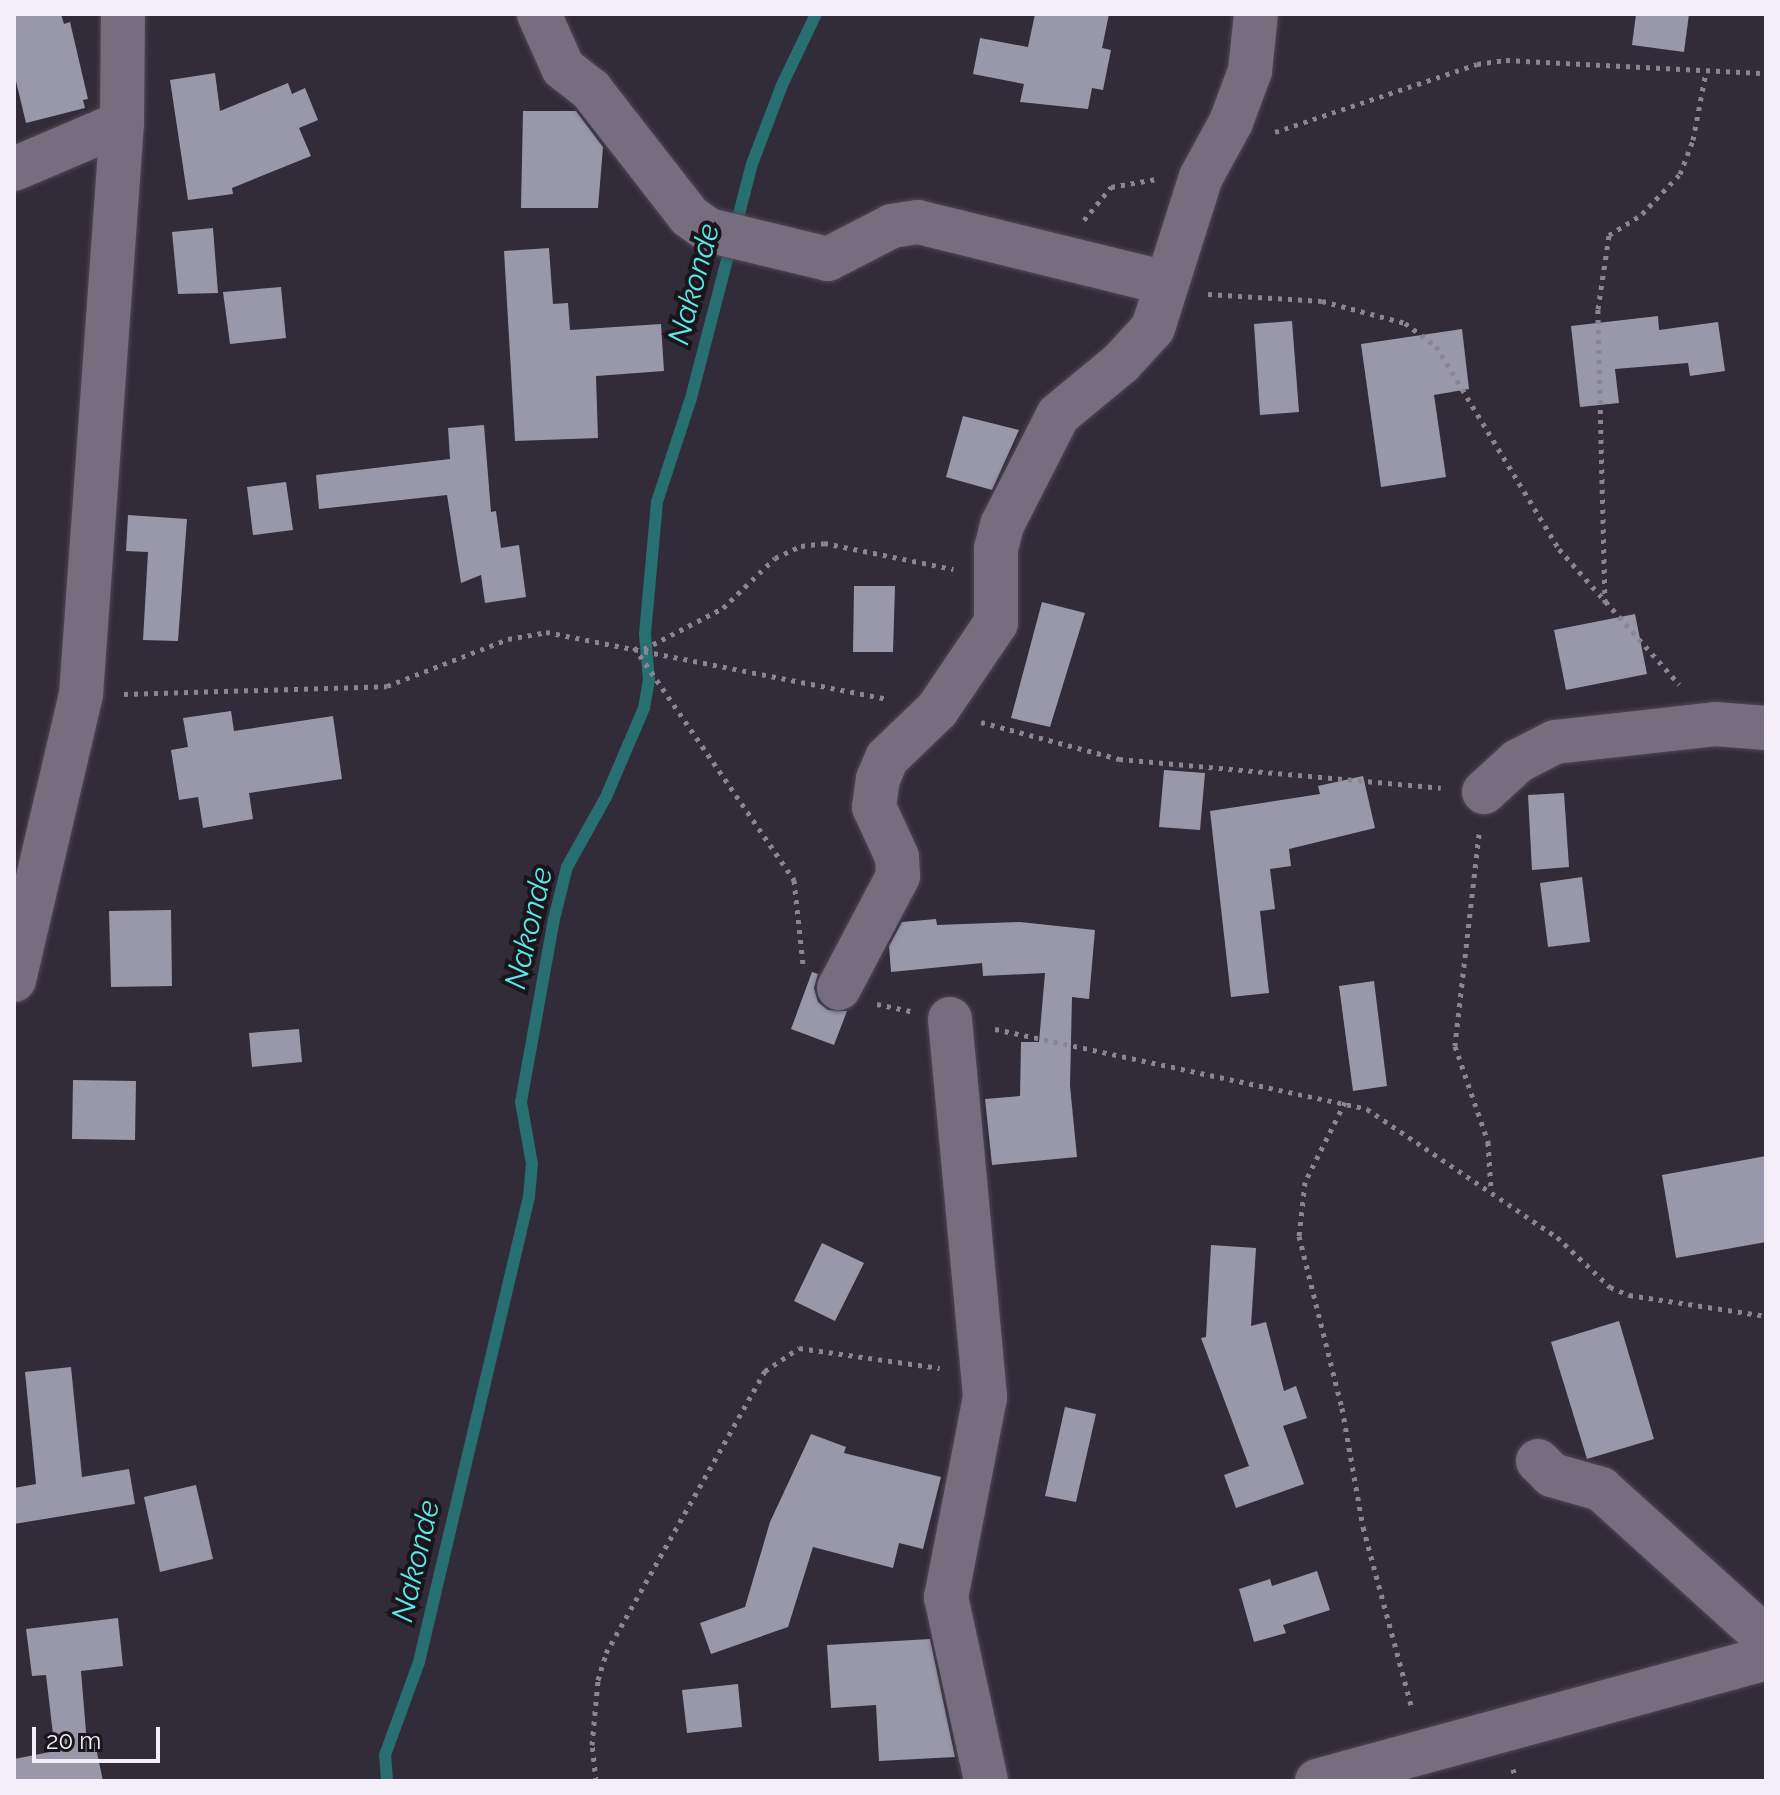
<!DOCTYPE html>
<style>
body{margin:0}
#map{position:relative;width:1780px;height:1795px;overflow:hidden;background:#322b39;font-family:Raleway,sans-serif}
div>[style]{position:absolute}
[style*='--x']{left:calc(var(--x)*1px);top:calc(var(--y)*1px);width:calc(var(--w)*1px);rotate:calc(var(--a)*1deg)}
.stream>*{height:12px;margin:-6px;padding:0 6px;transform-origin:6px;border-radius:6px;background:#286f71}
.building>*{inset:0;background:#9898aa}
.path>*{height:5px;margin-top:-2.5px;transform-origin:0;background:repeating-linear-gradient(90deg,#8b8591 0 4px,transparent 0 10px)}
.roads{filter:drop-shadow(0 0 2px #4e4854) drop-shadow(0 0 2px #4e4854)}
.minor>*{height:44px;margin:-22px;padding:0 22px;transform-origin:22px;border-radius:22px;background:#766d7e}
span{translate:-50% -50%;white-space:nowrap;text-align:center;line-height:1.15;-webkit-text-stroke:8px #18151b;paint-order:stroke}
.water-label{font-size:30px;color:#5ee6e9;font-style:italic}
.frame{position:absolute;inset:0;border:16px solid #f3eef7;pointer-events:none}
.scale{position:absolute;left:32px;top:1727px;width:128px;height:36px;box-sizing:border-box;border:4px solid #f3eef7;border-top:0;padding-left:10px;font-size:24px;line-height:28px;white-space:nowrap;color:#f3eef7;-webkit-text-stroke:6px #18151b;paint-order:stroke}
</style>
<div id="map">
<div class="stream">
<i style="--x:387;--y:1781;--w:26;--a:-94"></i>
<i style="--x:385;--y:1755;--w:99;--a:-69.9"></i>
<i style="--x:419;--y:1662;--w:478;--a:-76.7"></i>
<i style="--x:529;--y:1197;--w:33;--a:-85"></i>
<i style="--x:532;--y:1164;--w:63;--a:-100.1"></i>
<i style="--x:521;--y:1102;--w:186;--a:-79.8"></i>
<i style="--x:554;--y:919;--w:54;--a:-76"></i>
<i style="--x:567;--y:867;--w:80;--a:-60.9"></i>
<i style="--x:606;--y:797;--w:97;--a:-66.9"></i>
<i style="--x:644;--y:708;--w:28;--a:-80"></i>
<i style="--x:649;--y:680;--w:46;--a:-95"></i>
<i style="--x:645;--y:634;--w:133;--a:-84.8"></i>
<i style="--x:657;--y:502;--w:109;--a:-71.9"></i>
<i style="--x:691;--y:398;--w:242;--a:-75.4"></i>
<i style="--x:752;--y:164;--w:85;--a:-69.2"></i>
<i style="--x:782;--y:85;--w:79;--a:-64.4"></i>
</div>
<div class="building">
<i style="clip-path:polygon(14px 14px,61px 14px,64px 24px,70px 22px,88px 99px,83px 100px,85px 108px,26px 123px,14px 73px)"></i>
<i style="clip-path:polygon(1035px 14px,1109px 14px,1102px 48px,1111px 50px,1103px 90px,1092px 88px,1088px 109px,1020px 102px,1024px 84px,973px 74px,980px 38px,1028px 47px)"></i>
<i style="clip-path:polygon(1636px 14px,1689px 14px,1684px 52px,1632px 45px)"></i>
<i style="clip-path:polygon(215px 73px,220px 111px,288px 83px,292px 94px,305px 88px,318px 120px,299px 128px,311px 156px,232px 188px,233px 194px,188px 200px,170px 80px)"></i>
<i style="clip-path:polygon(523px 111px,576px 111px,603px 147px,598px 208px,521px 208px)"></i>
<i style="clip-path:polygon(213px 228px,218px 293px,178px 294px,172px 232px)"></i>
<i style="clip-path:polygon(549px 248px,553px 304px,568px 303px,570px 330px,661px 324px,664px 371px,596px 376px,598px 438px,515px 441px,504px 251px)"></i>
<i style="clip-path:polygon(281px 287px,286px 338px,230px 344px,223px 292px)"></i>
<i style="clip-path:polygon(1658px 316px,1659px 330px,1718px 322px,1725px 371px,1690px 376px,1688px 363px,1615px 369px,1619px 403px,1580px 407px,1571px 326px)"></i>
<i style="clip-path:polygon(1292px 321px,1299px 412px,1260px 415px,1254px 324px)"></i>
<i style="clip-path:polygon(1462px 329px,1469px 389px,1434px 395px,1446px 477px,1381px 487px,1361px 344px)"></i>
<i style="clip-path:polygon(963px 416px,1019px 430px,992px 490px,946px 477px)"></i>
<i style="clip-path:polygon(484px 425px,491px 512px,496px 511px,501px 548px,519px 545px,526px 597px,485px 603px,481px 575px,461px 583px,447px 495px,319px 509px,316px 475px,450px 459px,448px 428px)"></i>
<i style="clip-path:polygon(286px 482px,293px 530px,253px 535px,247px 487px)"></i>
<i style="clip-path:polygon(128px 515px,187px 519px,178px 641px,143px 640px,148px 552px,126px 551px)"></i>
<i style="clip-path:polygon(854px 586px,895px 586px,893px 652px,853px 652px)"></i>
<i style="clip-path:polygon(1042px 602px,1085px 613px,1050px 727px,1011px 718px)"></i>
<i style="clip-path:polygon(1635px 614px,1647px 674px,1566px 690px,1554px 630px)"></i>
<i style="clip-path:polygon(231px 711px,234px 731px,333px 716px,342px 779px,249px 793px,253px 819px,203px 828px,198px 797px,179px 800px,171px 750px,188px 747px,183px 718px)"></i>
<i style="clip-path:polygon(1164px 770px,1205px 773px,1200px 830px,1159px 827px)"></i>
<i style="clip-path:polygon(1363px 776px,1375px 828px,1289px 849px,1291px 866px,1270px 869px,1275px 909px,1260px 911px,1269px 993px,1231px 997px,1210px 811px,1320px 794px,1318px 786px)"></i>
<i style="clip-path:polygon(1564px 793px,1569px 867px,1532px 870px,1528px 795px)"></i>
<i style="clip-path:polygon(1582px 877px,1590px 942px,1548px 947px,1540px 883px)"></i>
<i style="clip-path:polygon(171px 910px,172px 986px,111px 987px,109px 911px)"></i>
<i style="clip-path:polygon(936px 919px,937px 925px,1020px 922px,1095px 930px,1089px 999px,1072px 997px,1070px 1086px,1077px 1157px,992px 1165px,985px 1099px,1020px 1096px,1021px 1042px,1039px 1042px,1045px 973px,983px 976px,982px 963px,891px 972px,889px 946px,902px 922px)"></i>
<i style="clip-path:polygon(812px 972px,818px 974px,814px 988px,818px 1002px,828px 1010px,847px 1011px,834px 1045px,791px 1029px)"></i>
<i style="clip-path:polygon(1374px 981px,1387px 1086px,1353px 1091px,1339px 986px)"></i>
<i style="clip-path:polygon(299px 1029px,302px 1062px,252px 1067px,249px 1033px)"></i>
<i style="clip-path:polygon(73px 1080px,136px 1081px,135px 1140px,72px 1139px)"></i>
<i style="clip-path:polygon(1766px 1156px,1766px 1242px,1676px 1258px,1662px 1175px)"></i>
<i style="clip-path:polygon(822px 1243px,864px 1263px,835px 1321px,794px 1301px)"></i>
<i style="clip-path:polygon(1211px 1245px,1256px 1248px,1251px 1326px,1266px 1322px,1284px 1391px,1296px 1386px,1307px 1418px,1283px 1426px,1304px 1484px,1236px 1508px,1224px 1475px,1249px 1466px,1201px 1338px,1206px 1337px)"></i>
<i style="clip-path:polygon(1619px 1321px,1654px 1439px,1587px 1459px,1551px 1342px)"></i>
<i style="clip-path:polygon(71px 1367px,82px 1477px,129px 1469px,135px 1504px,14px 1524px,14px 1488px,36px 1484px,25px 1372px)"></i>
<i style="clip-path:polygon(1065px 1407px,1096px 1414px,1076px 1502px,1045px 1496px)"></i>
<i style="clip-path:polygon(811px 1434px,846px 1447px,844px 1453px,941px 1477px,923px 1549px,899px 1543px,893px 1568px,813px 1547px,788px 1627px,711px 1654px,700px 1623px,745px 1607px,770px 1522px)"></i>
<i style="clip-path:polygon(196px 1485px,213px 1559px,160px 1572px,144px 1497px)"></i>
<i style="clip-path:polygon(1317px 1571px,1330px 1610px,1283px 1625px,1286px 1633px,1254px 1642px,1239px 1589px,1270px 1579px,1272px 1586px)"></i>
<i style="clip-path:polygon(118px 1618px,123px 1666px,81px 1671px,87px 1744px,95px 1743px,103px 1781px,14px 1781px,14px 1759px,55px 1751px,46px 1675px,32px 1676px,26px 1629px)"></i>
<i style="clip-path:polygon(930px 1639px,955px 1757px,879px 1761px,876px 1705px,831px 1708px,827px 1645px)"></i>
<i style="clip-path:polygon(738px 1684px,742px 1727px,687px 1733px,682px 1690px)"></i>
</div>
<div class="path">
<i style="--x:1275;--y:132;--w:213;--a:-18.6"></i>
<i style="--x:1477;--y:64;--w:29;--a:-8"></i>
<i style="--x:1506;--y:60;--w:260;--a:2.9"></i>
<i style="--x:1084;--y:220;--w:43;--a:-50.7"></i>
<i style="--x:1111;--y:187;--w:46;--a:-10.1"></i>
<i style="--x:1208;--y:294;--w:114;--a:3.5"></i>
<i style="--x:1322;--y:301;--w:86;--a:14.8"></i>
<i style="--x:1405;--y:323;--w:39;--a:37"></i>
<i style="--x:1436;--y:346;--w:237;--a:58.8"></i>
<i style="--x:1559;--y:549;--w:181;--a:48.4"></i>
<i style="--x:1605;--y:603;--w:294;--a:-91.4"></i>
<i style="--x:1598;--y:309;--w:75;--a:-81.5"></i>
<i style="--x:1609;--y:235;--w:39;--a:-32"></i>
<i style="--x:1642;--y:214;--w:55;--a:-46.5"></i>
<i style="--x:1680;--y:174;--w:36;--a:-69"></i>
<i style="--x:1693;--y:140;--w:69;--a:-79.2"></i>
<i style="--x:634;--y:647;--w:283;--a:55.5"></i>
<i style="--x:794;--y:880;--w:84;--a:83.9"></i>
<i style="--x:644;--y:649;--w:89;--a:-27.4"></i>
<i style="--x:723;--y:608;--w:72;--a:-43.9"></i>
<i style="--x:775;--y:558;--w:29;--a:-25"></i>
<i style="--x:801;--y:546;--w:23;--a:-7"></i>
<i style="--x:824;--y:543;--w:132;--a:11.4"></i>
<i style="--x:124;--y:694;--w:263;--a:-1.7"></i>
<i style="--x:387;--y:686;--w:130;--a:-21.2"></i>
<i style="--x:508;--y:639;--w:39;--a:-10"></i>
<i style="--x:546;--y:632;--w:347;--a:11.1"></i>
<i style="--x:981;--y:722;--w:143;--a:15"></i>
<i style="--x:1119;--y:759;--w:323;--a:5.1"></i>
<i style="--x:1479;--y:834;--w:213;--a:96.5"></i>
<i style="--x:1455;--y:1046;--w:102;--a:71"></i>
<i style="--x:1488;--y:1142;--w:48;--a:86.4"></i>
<i style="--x:877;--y:1004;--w:35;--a:12"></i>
<i style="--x:995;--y:1029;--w:381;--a:12.1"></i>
<i style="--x:1367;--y:1109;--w:229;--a:34"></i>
<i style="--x:1557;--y:1237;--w:73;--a:43.3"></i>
<i style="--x:1610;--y:1287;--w:21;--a:23"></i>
<i style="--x:1629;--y:1295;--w:139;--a:8.7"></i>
<i style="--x:1345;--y:1102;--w:89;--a:116.6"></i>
<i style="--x:1305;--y:1182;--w:54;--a:96.3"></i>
<i style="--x:1299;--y:1236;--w:177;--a:76"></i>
<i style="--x:1342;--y:1408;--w:121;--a:80"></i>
<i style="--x:1363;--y:1527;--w:188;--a:74.9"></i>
<i style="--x:1513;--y:1769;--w:12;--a:76"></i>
<i style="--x:596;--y:1781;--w:36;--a:-96"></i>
<i style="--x:592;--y:1745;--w:65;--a:-84.7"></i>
<i style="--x:598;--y:1680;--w:28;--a:-73"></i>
<i style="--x:606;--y:1653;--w:324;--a:-60.6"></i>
<i style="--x:765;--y:1371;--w:41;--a:-34.1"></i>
<i style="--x:799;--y:1348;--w:142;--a:8.1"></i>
</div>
<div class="roads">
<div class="minor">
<i style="--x:539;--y:14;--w:59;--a:66"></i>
<i style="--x:563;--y:68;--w:36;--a:38"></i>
<i style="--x:591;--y:90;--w:160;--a:52.1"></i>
<i style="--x:689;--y:216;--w:24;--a:36"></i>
<i style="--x:708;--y:230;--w:123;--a:13.6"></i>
<i style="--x:828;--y:259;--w:72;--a:-27.3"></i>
<i style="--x:892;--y:226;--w:26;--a:-9"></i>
<i style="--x:918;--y:222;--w:255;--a:13.8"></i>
<i style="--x:14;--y:169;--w:117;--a:-23.1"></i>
<i style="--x:1484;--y:792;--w:46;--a:-42.4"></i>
<i style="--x:1518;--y:761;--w:42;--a:-27.2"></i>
<i style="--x:1555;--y:742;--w:161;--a:-6.4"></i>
<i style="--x:1715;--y:724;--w:51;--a:4.5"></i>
<i style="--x:14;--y:980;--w:293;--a:-76.8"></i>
<i style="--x:81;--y:695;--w:573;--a:-85.9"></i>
<i style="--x:122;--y:123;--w:109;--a:-89.5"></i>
<i style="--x:839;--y:988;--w:127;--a:-62.2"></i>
<i style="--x:898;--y:876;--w:19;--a:-93"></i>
<i style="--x:897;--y:857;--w:55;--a:-114.7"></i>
<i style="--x:874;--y:807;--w:28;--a:-82"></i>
<i style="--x:878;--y:779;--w:23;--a:-67"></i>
<i style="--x:887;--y:758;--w:69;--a:-43.8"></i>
<i style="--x:937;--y:710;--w:105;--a:-55.9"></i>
<i style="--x:996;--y:623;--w:74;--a:-90"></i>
<i style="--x:996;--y:549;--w:25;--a:-76"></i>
<i style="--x:1002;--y:525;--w:123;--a:-63"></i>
<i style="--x:1058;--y:415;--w:82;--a:-39.5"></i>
<i style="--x:1121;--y:363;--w:47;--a:-47.6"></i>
<i style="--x:1153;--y:328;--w:158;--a:-72.4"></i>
<i style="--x:1201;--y:177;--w:63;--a:-61.4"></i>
<i style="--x:1231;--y:122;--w:54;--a:-69.6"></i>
<i style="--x:1250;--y:71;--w:57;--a:-84"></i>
<i style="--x:950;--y:1019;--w:380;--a:84.7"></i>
<i style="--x:985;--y:1397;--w:204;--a:101"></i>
<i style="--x:946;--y:1597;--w:188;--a:77.7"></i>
<i style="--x:1538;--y:1461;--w:20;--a:45"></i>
<i style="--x:1552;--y:1475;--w:51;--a:15.9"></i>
<i style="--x:1601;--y:1489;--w:222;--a:42.1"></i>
<i style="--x:1317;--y:1781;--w:466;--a:-15.3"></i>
</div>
</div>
<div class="water-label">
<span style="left:694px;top:284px;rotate:-75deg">Nakonde</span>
<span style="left:529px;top:928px;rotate:-77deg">Nakonde</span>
<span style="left:416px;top:1561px;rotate:-77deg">Nakonde</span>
</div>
<div class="frame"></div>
<div class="scale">20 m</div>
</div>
